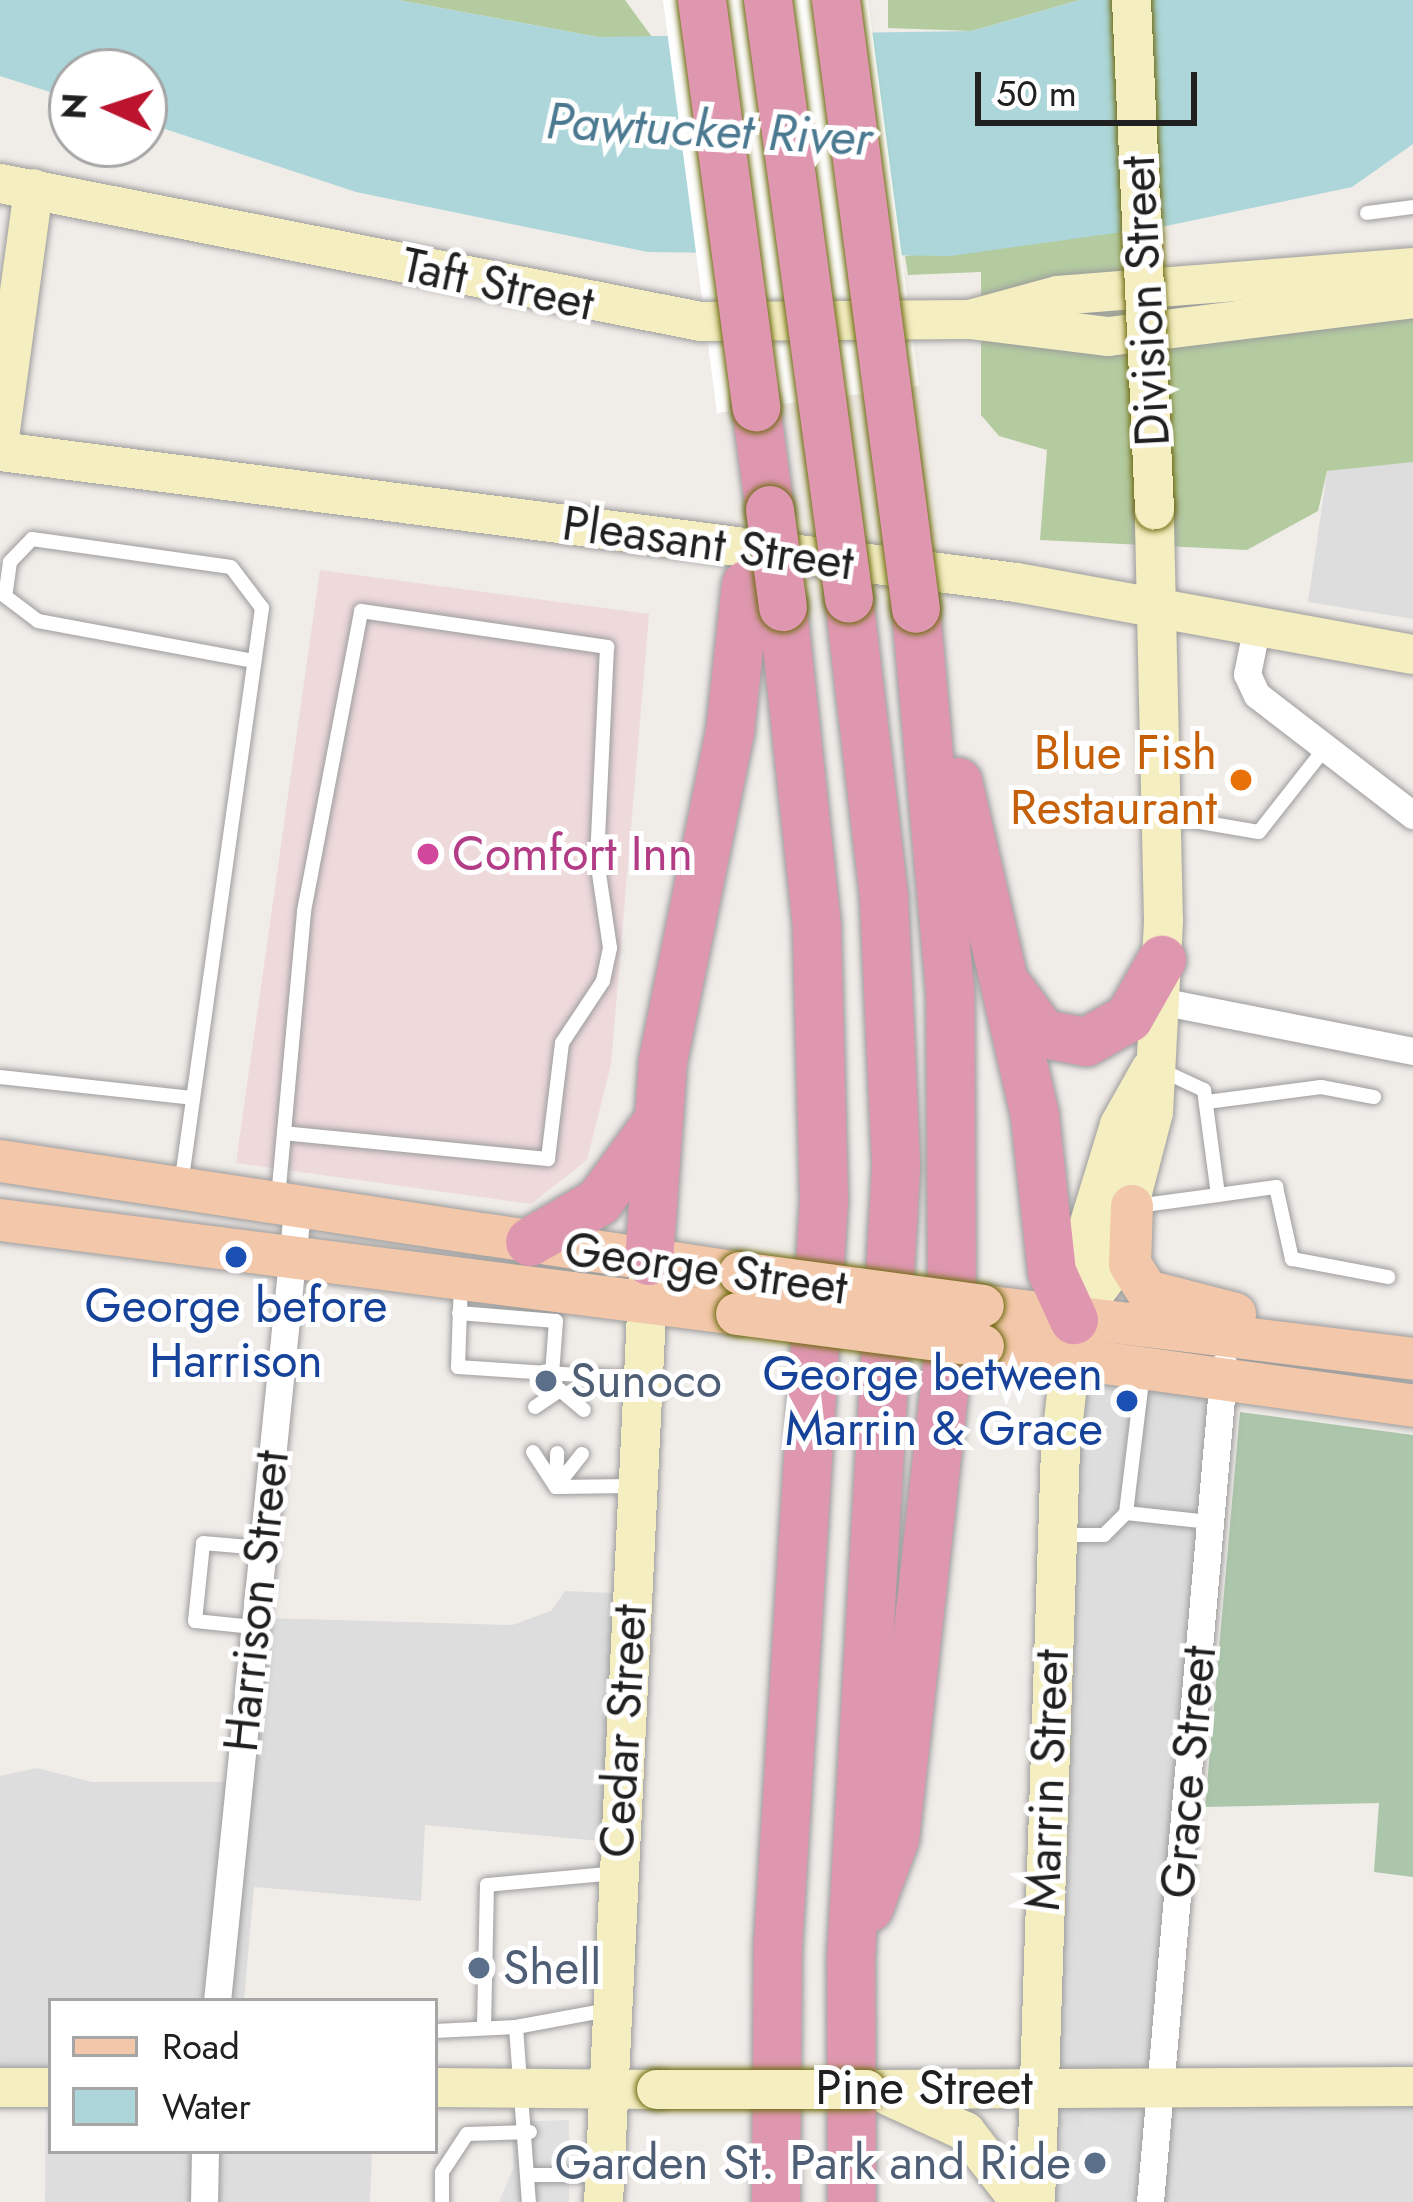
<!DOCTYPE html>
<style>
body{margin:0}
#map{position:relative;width:1413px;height:2202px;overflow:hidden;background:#f0ece8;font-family:Jost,sans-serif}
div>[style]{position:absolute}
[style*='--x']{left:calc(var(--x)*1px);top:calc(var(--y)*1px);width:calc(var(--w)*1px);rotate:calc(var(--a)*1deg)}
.residential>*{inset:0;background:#dedddd}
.commercial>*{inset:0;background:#eed9db}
.forest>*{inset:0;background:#b4cba0}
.cemetery>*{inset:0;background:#abc6ab}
.parking>*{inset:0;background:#e0e0e0}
.water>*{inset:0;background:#acd6d9}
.pier>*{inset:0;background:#fff}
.roads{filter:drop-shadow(0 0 3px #9d9d9d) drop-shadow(0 0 3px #9d9d9d)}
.lane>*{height:14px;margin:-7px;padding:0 7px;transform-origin:7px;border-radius:7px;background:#fff}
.street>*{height:27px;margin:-13.5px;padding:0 13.5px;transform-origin:13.5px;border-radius:13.5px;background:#fff}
.secondary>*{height:39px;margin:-19.5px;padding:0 19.5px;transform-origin:19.5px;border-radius:19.5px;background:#f4eec1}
.primary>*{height:42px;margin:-21px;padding:0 21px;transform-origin:21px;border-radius:21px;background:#f3c7a9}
.highway>*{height:48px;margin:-24px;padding:0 24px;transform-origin:24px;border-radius:24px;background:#df97b0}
.bridges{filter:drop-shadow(0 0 3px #6e6a10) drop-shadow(0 0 3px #6e6a10)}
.secondary-bridge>*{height:39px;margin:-19.5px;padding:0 19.5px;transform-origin:19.5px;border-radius:19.5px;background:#f4eec1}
.primary-bridge>*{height:42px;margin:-21px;padding:0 21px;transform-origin:21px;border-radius:21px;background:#f3c7a9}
.highway-bridge>*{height:48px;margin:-24px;padding:0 24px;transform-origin:24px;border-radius:24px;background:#df97b0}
.dots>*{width:33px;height:33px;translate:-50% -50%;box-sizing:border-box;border:6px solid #fff;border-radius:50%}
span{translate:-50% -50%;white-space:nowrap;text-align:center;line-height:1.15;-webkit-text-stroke:10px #fff;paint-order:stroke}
.street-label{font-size:48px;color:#202020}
.food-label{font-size:48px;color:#c56008}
.right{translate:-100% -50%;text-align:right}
.hotel-label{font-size:48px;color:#b23c85}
.left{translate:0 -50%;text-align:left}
.transit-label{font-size:48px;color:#164399}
.service-label{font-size:48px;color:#4e5e75}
.water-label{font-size:51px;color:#4b7990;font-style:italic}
.legend{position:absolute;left:48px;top:1998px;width:390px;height:156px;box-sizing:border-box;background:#fff;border:3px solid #a6a6a6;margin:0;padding:15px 21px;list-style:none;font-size:36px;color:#202020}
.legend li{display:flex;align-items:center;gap:24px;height:60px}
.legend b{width:60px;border:3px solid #a6a6a6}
.north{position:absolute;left:48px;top:48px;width:120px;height:120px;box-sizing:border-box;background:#fff;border:3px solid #a6a6a6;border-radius:50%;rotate:273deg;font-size:33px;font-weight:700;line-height:48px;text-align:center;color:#202020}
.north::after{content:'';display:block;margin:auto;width:42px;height:54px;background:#bc142f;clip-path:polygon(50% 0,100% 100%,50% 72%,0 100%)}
.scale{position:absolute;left:975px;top:72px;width:222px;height:54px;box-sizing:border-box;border:6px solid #202020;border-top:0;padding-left:15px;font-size:36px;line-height:42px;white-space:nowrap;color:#202020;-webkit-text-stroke:9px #fff;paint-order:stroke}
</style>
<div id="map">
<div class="residential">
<i style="clip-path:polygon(1350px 461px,1413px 461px,1413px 619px,1308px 602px,1327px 472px)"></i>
<i style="clip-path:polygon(1078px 1340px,1199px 1345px,1214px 1360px,1169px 2076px,1413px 2087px,1413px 2202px,1033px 2202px,1015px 2114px,1037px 2090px)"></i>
<i style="clip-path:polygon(565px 1591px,636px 1594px,622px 1843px,425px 1825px,421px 1901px,254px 1887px,244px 2001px,51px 2001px,51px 2151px,372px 2151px,370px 2202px,45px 2202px,46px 2088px,0 2082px,0 1776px,37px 1768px,92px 1782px,247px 1782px,268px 1618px,512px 1625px,551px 1611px)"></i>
</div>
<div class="commercial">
<i style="clip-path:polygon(320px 570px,649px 614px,611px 1064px,587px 1160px,531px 1204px,236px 1163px)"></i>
</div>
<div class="forest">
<i style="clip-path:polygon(398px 0,625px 0,652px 37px,598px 37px)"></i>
<i style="clip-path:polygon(888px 0,1080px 0,972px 31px,888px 28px)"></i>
<i style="clip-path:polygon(1131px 230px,1153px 271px,1413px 286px,1413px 462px,1327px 471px,1318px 511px,1247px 550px,1040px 540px,1047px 450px,999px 436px,981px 415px,981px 272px,908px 275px,905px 256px)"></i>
</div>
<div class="cemetery">
<i style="clip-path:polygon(1240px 1412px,1413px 1435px,1413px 1877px,1374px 1872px,1379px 1803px,1205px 1807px)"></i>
</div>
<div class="parking">
<i style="clip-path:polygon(1084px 2114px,1134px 2125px,1126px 2202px,1058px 2202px,1060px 2125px,1082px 2125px)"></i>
<i style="clip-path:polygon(569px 2120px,569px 2202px,499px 2202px,514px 2167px,511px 2122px)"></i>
</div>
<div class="water">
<i style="clip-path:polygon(0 0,398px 0,598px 37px,972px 31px,1080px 0,1413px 0,1413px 144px,1352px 187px,1166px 226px,950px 256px,648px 252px,356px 192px,144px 122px,144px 72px,72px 72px,72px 99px,0 76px)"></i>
</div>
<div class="pier">
<i style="clip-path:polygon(663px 0,868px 0,919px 386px,717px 413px)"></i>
</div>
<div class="roads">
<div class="lane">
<i style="--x:1367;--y:213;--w:46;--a:-7.4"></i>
<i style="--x:1165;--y:816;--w:95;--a:9.7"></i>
<i style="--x:1259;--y:832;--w:107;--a:-51.8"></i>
<i style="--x:1161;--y:1070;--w:47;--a:24.9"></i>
<i style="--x:1204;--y:1090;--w:106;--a:82.4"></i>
<i style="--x:1218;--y:1195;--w:59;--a:-7.9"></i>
<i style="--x:1276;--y:1187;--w:74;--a:77.5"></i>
<i style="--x:1292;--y:1259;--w:98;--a:10.6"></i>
<i style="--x:0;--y:1077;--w:193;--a:6.2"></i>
<i style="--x:1207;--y:1102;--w:115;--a:-7.5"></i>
<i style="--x:1321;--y:1087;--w:54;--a:10.7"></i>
<i style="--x:181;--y:1185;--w:583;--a:-82.01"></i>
<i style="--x:262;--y:608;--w:51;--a:-127.1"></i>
<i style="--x:231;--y:567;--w:201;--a:-172"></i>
<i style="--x:32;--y:539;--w:32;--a:134"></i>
<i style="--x:10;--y:562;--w:34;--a:98"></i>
<i style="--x:5;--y:596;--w:41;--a:37.1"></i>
<i style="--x:38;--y:621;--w:220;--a:10.5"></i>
<i style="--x:278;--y:1198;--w:288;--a:-84.8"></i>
<i style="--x:304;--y:911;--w:305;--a:-79.2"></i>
<i style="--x:361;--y:611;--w:249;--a:8.3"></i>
<i style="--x:607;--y:647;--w:213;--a:92.7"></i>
<i style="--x:597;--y:860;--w:89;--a:81.6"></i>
<i style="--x:610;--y:948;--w:34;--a:102"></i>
<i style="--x:603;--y:981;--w:74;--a:123.5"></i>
<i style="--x:562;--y:1043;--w:117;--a:96.9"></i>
<i style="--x:548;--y:1159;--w:265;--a:-174.4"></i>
<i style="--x:1137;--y:1206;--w:82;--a:-7.7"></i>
<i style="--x:461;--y:1281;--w:86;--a:92"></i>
<i style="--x:458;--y:1367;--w:179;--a:3.8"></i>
<i style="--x:459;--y:1313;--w:97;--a:4.7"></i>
<i style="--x:556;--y:1321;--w:53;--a:94.3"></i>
<i style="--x:535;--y:1407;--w:30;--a:-34"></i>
<i style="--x:560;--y:1390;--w:31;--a:40"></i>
<i style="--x:533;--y:1452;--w:42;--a:56.7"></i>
<i style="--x:556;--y:1487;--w:75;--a:-0.8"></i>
<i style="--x:556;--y:1487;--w:42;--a:-51.8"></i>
<i style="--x:556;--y:1487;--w:34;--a:-88"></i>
<i style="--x:1126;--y:1513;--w:84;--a:6.1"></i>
<i style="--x:1059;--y:1535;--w:45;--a:0"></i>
<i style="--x:1104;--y:1535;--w:31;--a:-45"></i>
<i style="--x:1126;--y:1513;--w:141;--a:-83.1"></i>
<i style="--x:253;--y:1627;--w:58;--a:-174.1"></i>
<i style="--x:195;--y:1621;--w:78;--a:-84.1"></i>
<i style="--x:203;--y:1543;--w:58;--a:4.9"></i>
<i style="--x:484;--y:2027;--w:142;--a:-88.8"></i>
<i style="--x:487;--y:1885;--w:130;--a:-5.3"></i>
<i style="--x:516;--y:2027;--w:94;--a:-10.5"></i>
<i style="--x:435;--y:2031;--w:81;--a:-2.8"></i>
<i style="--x:516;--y:2027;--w:175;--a:85.8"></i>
<i style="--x:530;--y:2175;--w:73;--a:0"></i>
<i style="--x:442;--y:2202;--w:30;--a:-90"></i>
<i style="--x:442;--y:2172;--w:45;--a:-56.7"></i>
<i style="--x:467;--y:2134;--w:63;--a:-1.8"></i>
</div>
<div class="street">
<i style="--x:1257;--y:625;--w:50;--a:101.5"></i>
<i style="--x:1247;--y:674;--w:23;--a:65"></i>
<i style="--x:1257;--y:695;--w:197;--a:37.6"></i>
<i style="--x:1160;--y:1001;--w:258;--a:11.2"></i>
<i style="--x:217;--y:2001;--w:804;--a:-84.22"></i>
<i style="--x:204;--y:2202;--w:51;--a:-88.9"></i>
<i style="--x:1150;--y:2202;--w:840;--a:-84.95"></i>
</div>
<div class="secondary">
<i style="--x:0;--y:183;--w:713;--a:11.15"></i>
<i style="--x:700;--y:321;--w:269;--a:-0.4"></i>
<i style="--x:969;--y:319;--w:140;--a:7"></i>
<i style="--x:1108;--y:336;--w:307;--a:-7.1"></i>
<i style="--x:969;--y:319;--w:91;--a:-15.3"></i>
<i style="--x:1057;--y:295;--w:357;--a:-4.5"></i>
<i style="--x:0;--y:430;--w:244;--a:-82.2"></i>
<i style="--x:0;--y:451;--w:1024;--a:7.35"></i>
<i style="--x:1016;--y:582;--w:403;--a:10.3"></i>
<i style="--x:1074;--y:1320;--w:64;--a:-53.3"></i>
<i style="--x:1112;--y:1269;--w:162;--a:-75.4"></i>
<i style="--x:1153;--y:1112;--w:192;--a:-87"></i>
<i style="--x:1163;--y:920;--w:411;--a:-91.3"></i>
<i style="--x:0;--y:2087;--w:51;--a:0"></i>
<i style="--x:435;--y:2087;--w:221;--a:0.5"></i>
<i style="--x:866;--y:2089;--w:547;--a:-0.31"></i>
<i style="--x:889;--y:2096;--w:84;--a:24.7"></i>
<i style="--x:965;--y:2131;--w:90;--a:52.2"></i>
<i style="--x:603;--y:2202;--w:931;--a:-87.23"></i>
<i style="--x:1035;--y:2202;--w:755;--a:-88.1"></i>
<i style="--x:1060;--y:1447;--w:206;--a:-83.6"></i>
<i style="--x:1083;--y:1242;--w:123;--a:-73"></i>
<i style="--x:1119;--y:1124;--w:63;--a:-60.6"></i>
</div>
<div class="primary">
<i style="--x:0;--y:1161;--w:748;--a:8.61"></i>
<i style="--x:1132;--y:1206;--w:58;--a:92"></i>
<i style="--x:1130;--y:1264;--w:32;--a:58"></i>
<i style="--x:1147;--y:1291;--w:91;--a:14.6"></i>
<i style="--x:0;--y:1220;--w:743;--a:7.27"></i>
<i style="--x:983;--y:1306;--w:433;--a:7"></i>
<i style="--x:983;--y:1346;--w:434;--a:7.9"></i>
</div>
<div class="highway">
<i style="--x:756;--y:407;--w:104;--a:82.3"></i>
<i style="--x:849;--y:599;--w:302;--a:83.3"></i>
<i style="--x:884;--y:899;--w:269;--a:87.4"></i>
<i style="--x:896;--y:1168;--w:790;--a:93.26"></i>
<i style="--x:851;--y:1957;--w:245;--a:89.8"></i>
<i style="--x:958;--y:782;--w:343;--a:77"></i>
<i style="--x:1035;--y:1116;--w:157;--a:83.8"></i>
<i style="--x:1052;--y:1272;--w:53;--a:65.4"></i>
<i style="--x:1011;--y:990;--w:54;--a:54"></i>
<i style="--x:1043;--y:1034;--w:44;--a:10.5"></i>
<i style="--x:1086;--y:1042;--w:49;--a:-29.2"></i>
<i style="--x:1129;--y:1018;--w:67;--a:-60.4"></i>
<i style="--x:530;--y:1242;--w:80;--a:-30.1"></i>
<i style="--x:599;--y:1202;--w:92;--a:-53.9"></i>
<i style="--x:649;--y:1261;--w:200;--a:-86"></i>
<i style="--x:663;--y:1061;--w:336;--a:-78.5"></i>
<i style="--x:730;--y:732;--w:148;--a:-83.8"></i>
<i style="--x:869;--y:1908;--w:74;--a:-69.4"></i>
<i style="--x:895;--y:1839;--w:522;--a:-83.73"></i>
<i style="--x:952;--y:1320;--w:329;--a:-90.3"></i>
<i style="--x:950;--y:991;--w:384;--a:-95.1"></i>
<i style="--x:776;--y:2202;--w:258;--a:-89.6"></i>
<i style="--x:778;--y:1944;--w:744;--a:-86.46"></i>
<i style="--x:824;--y:1201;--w:274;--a:-91.5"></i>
<i style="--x:817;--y:927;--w:322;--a:-96.1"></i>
</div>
</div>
<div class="bridges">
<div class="secondary-bridge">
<i style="--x:1131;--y:0;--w:510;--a:87.41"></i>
<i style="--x:656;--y:2089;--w:210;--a:0"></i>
</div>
<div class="primary-bridge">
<i style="--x:740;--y:1273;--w:245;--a:7.7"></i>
<i style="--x:737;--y:1314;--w:248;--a:7.4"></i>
</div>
<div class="highway-bridge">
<i style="--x:702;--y:0;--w:411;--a:82.4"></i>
<i style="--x:768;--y:0;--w:604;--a:82.3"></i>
<i style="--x:836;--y:0;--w:614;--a:82.52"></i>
<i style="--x:770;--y:510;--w:98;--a:82.4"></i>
</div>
</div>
<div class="dots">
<i style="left:1241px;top:780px;background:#e8710a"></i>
<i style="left:428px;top:854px;background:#d1479c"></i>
<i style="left:236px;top:1257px;background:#1a4fb4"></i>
<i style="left:546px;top:1381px;background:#5c6f8a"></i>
<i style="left:1127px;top:1401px;background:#1a4fb4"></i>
<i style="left:479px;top:1968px;background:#5c6f8a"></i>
<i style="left:1095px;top:2163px;background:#5c6f8a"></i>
</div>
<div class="street-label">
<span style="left:498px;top:284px;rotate:12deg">Taft Street</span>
<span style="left:1145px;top:301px;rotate:-93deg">Division Street</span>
<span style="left:708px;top:543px;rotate:8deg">Pleasant Street</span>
<span style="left:706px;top:1268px;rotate:8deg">George Street</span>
<span style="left:256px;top:1601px;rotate:-84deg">Harrison Street</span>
<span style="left:623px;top:1731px;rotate:-87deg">Cedar Street</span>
<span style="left:1188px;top:1772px;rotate:-85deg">Grace Street</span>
<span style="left:1047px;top:1780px;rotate:-88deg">Marrin Street</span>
<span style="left:924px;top:2088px">Pine Street</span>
</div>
<div class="food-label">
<span class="right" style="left:1217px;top:780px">Blue Fish<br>Restaurant</span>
</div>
<div class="hotel-label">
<span class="left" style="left:452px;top:854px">Comfort Inn</span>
</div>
<div class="transit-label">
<span style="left:236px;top:1333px">George before<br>Harrison</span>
<span class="right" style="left:1103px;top:1401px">George between<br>Marrin &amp; Grace</span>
</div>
<div class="service-label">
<span class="left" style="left:570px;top:1381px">Sunoco</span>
<span class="left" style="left:503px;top:1968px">Shell</span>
<span class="right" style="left:1071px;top:2163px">Garden St. Park and Ride</span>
</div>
<div class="water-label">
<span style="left:709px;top:129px;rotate:3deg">Pawtucket River</span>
</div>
<ul class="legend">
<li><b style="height:15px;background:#f3c7a9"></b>Road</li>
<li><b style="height:33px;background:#acd6d9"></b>Water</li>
</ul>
<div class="north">N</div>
<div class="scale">50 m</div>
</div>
